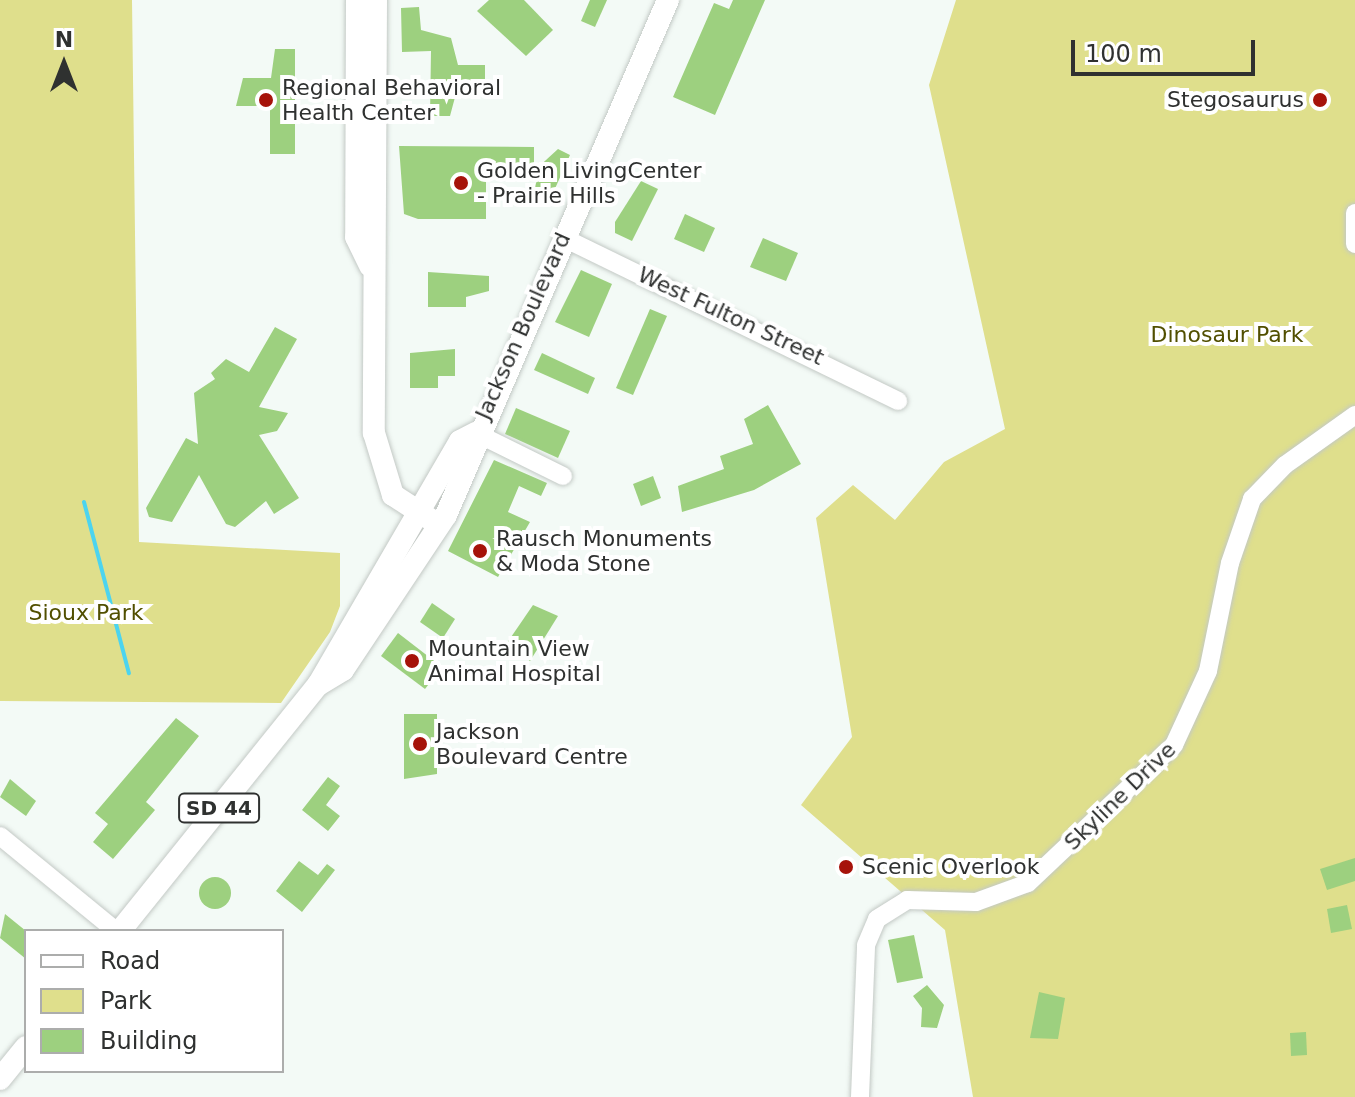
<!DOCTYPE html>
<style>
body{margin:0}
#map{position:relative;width:1355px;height:1097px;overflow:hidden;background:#f3faf6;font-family:"DejaVu Sans",sans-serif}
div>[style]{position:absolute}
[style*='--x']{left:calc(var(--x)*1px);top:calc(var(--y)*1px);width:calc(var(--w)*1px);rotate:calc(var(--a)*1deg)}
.green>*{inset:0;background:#dfdf8c}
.stream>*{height:4px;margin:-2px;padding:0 2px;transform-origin:2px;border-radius:2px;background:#4cd4ef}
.building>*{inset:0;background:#9dd07f}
.round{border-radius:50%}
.roads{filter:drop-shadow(0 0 2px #c3c9c5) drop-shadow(0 0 2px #c3c9c5)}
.minor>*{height:18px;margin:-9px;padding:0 9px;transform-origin:9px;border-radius:9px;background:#fff}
.major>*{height:22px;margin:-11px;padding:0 11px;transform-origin:11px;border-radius:11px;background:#fff}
.dots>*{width:22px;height:22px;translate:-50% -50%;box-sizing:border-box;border:4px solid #fff;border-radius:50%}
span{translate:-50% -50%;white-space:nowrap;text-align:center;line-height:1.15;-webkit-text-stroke:8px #fff;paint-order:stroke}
.shield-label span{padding:2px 6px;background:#fff;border:2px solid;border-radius:6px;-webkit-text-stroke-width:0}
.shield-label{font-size:20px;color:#2f3130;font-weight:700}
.poi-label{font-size:22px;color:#2f3130}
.left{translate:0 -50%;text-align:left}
.right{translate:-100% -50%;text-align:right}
.street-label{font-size:22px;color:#2f3130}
.park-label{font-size:22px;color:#514f00}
.legend{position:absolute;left:24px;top:929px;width:260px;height:144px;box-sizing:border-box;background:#fff;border:2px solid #acadac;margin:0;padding:10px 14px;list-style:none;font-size:24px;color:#2f3130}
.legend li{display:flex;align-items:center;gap:16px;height:40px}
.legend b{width:40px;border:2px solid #acadac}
.north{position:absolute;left:24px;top:24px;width:80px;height:80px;-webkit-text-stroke:6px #fff;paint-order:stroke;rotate:0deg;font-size:22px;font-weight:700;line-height:32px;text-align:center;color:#2f3130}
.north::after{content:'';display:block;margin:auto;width:28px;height:36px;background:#2f3130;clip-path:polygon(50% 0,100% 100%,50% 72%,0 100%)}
.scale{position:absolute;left:1071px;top:40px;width:184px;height:36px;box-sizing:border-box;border:4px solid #2f3130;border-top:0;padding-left:10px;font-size:24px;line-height:28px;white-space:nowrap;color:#2f3130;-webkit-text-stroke:6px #fff;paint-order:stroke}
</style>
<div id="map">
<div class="green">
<i style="clip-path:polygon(0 0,132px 0,139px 542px,340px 553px,340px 606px,330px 632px,281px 703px,0 701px)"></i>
<i style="clip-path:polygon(956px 0,1355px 0,1355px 1097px,973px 1097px,945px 930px,801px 805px,852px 737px,816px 518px,853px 485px,895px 520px,944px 462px,1005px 429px,929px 85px)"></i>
</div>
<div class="stream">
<i style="--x:84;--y:502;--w:177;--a:75.3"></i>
</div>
<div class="building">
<i style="clip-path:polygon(489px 0,524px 0,553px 30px,526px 56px,477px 11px)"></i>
<i style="clip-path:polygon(590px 0,607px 0,595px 27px,581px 21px)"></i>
<i style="clip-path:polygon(733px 0,765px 0,715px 115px,673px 97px,714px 3px,729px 9px)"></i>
<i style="clip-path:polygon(419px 7px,421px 30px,451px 38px,458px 65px,485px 65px,485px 81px,458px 86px,450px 116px,430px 116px,431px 51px,402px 52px,401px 8px)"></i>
<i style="clip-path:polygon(275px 49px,295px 49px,295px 154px,270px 154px,270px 106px,236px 106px,243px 78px,271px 78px)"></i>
<i style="clip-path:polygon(399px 146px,534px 147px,534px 171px,558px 149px,570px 155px,549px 202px,532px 194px,538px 178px,486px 178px,486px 219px,418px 219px,404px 214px)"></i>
<i style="clip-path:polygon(641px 181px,658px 189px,632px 241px,615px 233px,615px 222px)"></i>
<i style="clip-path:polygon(685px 214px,715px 228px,704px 252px,674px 239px)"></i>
<i style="clip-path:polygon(763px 238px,798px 253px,786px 281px,750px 267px)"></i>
<i style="clip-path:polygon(581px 270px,612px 284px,589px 337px,555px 322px)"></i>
<i style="clip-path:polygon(428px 272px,489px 276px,489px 291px,466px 297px,466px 307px,428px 307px)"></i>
<i style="clip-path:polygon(650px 309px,667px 316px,633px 395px,616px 388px)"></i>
<i style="clip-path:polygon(275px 327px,297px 339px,259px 407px,288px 413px,277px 431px,259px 435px,299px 498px,274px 514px,266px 501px,235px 527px,226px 524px,199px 475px,172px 522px,149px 517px,146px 508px,186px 438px,198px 444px,194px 393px,215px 379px,211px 373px,226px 359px,249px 372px)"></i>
<i style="clip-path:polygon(455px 349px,455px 376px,438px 376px,438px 388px,410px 388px,410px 353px)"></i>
<i style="clip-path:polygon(542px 353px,595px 378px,588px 394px,534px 370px)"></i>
<i style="clip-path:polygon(768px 405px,801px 464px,754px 490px,682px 512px,678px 486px,724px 469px,720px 456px,753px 444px,744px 419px)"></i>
<i style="clip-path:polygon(516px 408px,570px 431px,558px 458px,505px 434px)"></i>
<i style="clip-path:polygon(494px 460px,547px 483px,541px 496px,519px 486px,508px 512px,530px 522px,498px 577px,448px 551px)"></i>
<i style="clip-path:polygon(653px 476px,661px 498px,641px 506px,633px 484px)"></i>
<i style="clip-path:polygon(432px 603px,455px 619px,443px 638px,420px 622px)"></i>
<i style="clip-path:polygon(533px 605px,558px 616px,530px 661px,507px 643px)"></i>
<i style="clip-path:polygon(398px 633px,442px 667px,425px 689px,381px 656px)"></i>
<i style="clip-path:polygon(404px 714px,437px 714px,437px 774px,404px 779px)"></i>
<i style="clip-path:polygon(176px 718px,199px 736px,146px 802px,155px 810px,113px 859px,93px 842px,108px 824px,95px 813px)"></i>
<i style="clip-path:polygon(328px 777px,340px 786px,326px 805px,340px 816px,328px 831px,302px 810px)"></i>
<i style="clip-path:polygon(10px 779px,36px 801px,26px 816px,0 797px)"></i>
<i style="clip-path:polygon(1355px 858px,1355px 881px,1327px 890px,1320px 869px)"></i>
<i style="clip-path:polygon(299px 861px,318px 875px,327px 864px,335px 870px,302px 912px,276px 891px)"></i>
<i class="round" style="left:199px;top:877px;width:32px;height:32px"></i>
<i style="clip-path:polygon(1347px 905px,1352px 929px,1331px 933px,1327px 909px)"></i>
<i style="clip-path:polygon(5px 914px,26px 931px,26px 959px,0 938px)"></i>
<i style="clip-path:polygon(914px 935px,923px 978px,897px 983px,888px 940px)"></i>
<i style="clip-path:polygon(927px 985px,944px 1005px,937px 1028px,921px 1027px,922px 1008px,913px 996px)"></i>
<i style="clip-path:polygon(1039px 992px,1065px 998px,1058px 1039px,1030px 1038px)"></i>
<i style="clip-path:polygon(1306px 1032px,1307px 1055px,1291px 1056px,1290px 1033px)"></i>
</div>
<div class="roads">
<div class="minor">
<i style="--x:1355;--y:213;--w:31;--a:90"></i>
<i style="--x:562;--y:237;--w:374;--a:26"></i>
<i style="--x:476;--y:433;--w:97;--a:26.3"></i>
<i style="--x:0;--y:836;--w:150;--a:39.3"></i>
<i style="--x:860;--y:1097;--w:152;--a:-87.7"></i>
<i style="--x:866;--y:945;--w:28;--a:-67"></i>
<i style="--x:877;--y:919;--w:36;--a:-32"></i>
<i style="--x:907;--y:900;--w:69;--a:1.7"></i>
<i style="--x:976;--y:902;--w:55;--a:-20.1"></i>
<i style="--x:1028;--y:883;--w:201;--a:-43.4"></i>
<i style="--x:1174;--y:745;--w:81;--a:-65.3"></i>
<i style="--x:1208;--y:671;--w:110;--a:-78.5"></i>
<i style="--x:1230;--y:563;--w:68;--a:-71"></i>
<i style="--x:1252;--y:499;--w:47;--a:-45.9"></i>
<i style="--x:1285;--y:465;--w:86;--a:-35.5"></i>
</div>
<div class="major">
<i style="--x:357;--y:0;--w:237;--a:90.2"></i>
<i style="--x:356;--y:237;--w:32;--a:64"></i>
<i style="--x:376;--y:0;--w:433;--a:90.3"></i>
<i style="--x:374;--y:433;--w:65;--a:73"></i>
<i style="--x:393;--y:495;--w:48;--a:33"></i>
<i style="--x:318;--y:685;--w:29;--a:-31"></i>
<i style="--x:343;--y:670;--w:186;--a:-56.4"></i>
<i style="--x:446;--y:515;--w:561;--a:-66.68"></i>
<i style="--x:120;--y:931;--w:316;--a:-51.2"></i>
<i style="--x:318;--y:685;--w:282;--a:-59.8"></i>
<i style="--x:460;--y:441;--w:18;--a:-27"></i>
<i style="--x:0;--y:1079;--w:41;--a:-50.9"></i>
</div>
</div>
<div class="dots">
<i style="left:266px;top:100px;background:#a6130a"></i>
<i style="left:1320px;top:100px;background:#a6130a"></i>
<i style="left:461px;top:183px;background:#a6130a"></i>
<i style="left:480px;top:551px;background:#a6130a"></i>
<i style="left:412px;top:661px;background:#a6130a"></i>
<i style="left:420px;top:744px;background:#a6130a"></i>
<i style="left:846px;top:867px;background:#a6130a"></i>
</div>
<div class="shield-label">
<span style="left:219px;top:808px">SD 44</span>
</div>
<div class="poi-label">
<span class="left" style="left:282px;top:100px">Regional Behavioral<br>Health Center</span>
<span class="right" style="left:1304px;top:100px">Stegosaurus</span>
<span class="left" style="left:477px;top:183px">Golden LivingCenter<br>- Prairie Hills</span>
<span class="left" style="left:496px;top:551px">Rausch Monuments<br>&amp; Moda Stone</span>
<span class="left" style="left:428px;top:661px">Mountain View<br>Animal Hospital</span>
<span class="left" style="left:436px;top:744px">Jackson<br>Boulevard Centre</span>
<span class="left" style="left:862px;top:867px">Scenic Overlook</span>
</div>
<div class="street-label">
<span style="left:731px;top:316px;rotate:25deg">West Fulton Street</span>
<span style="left:523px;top:326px;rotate:-66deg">Jackson Boulevard</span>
<span style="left:1120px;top:796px;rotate:-44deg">Skyline Drive</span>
</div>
<div class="park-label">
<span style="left:1227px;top:335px">Dinosaur Park</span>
<span style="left:86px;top:613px">Sioux Park</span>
</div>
<ul class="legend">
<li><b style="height:10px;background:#fff"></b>Road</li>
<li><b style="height:22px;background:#dfdf8c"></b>Park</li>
<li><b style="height:22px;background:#9dd07f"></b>Building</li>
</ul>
<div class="north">N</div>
<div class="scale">100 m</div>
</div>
